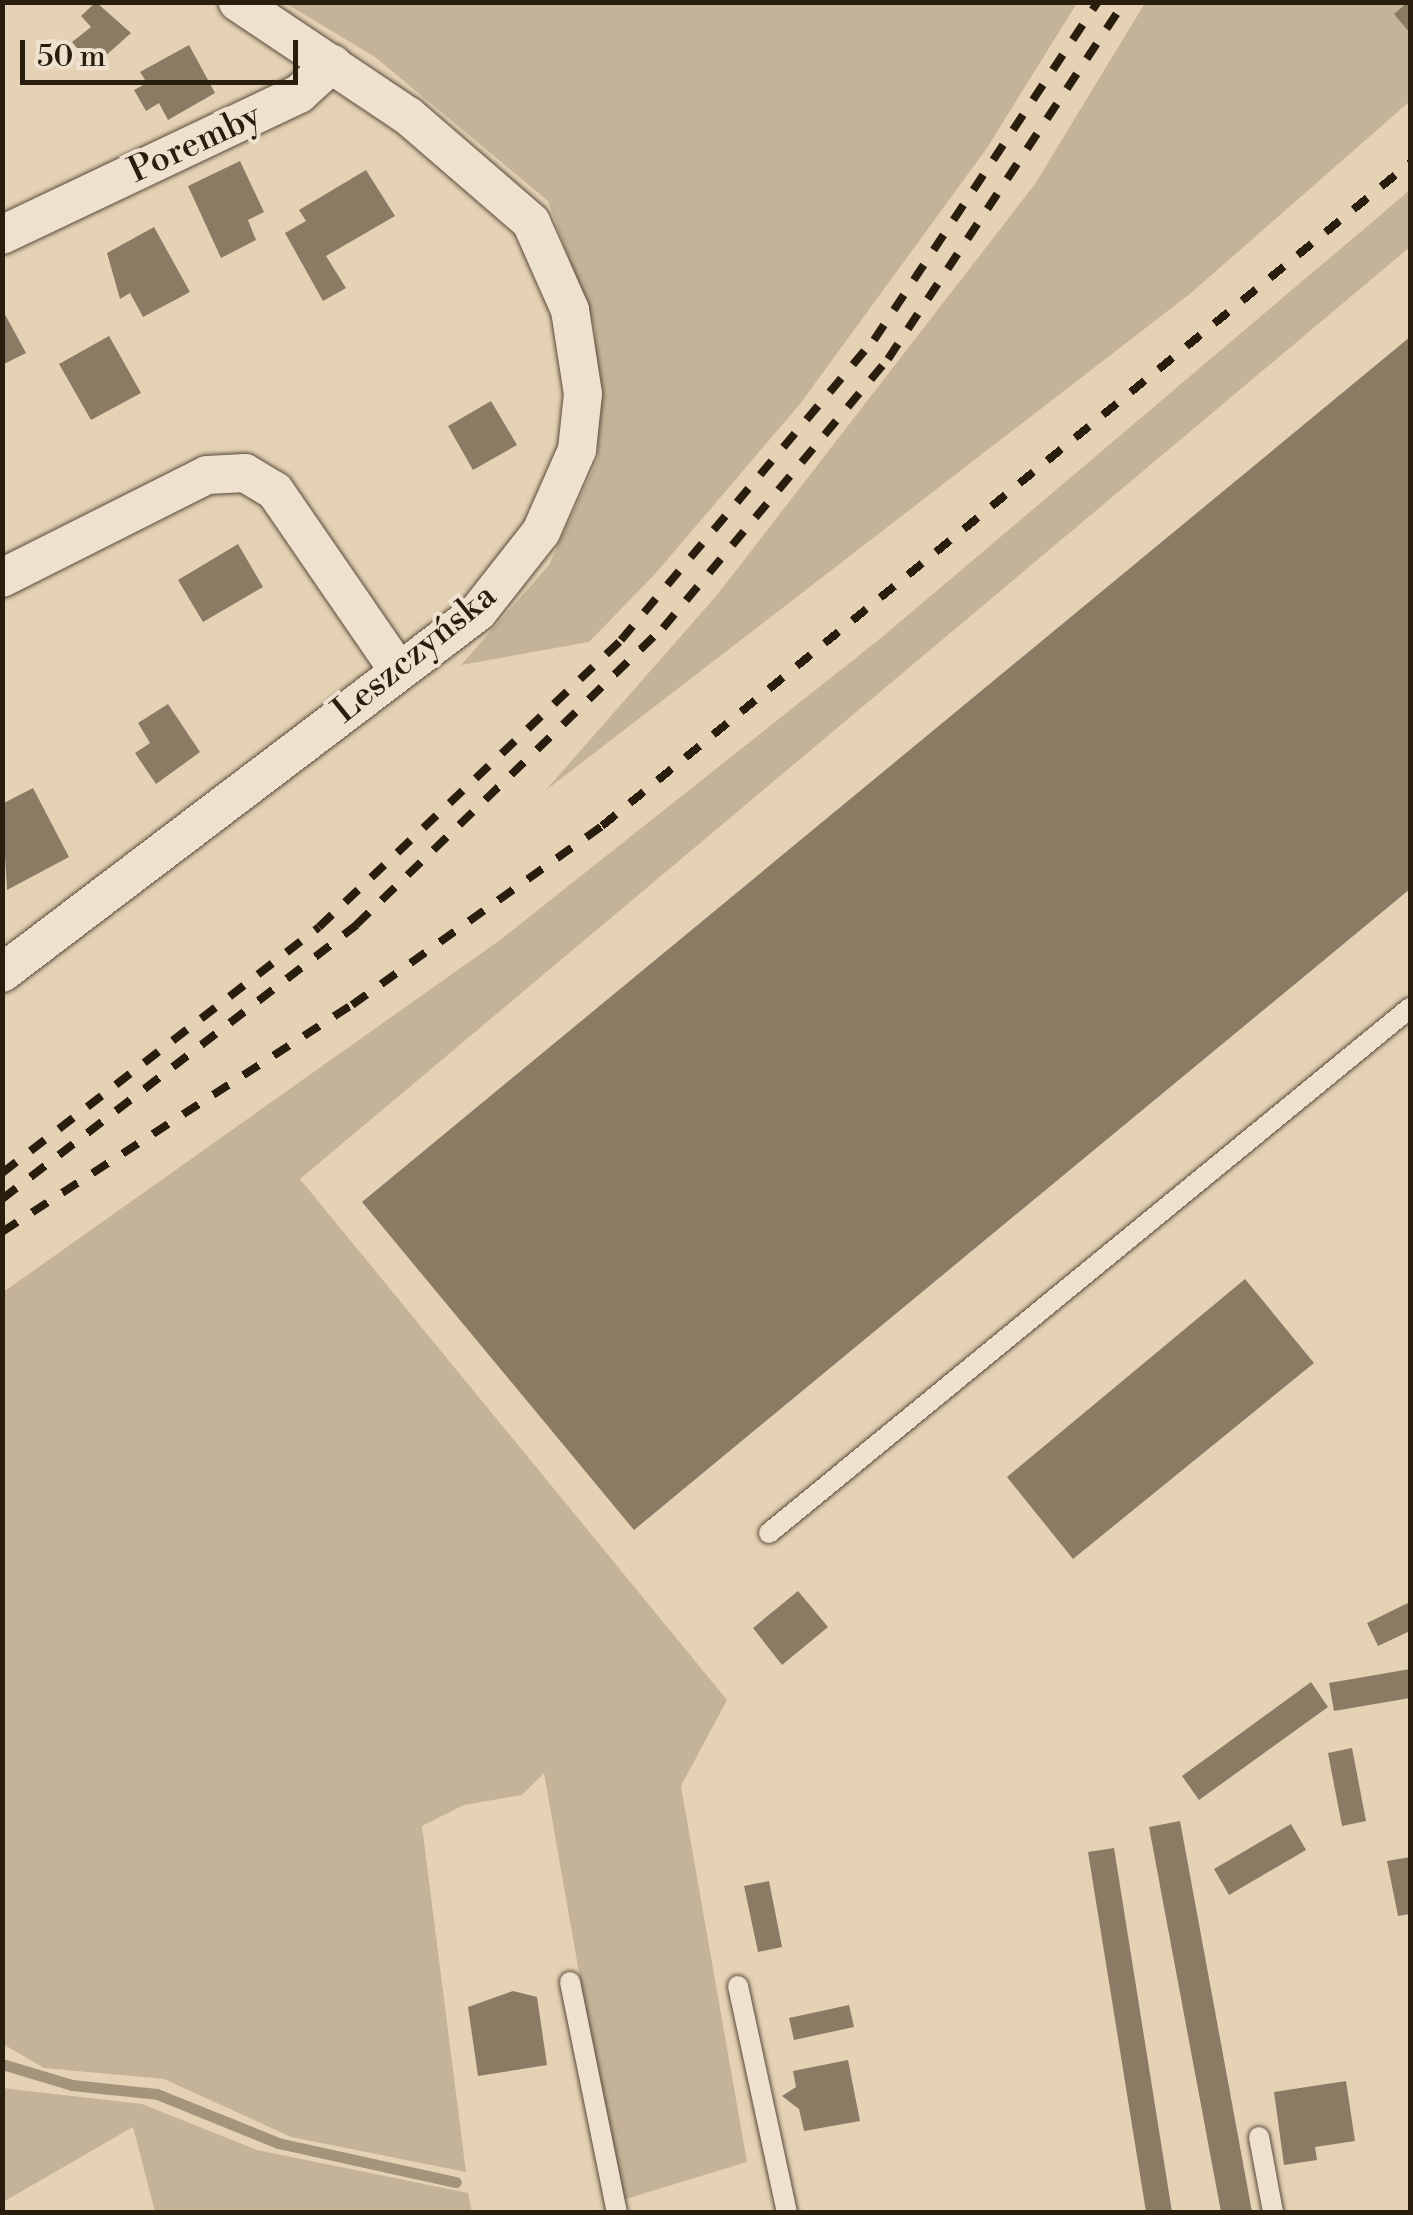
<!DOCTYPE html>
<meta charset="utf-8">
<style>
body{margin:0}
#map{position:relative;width:1413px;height:2215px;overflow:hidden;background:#e5d2b5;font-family:"Libre Bodoni",serif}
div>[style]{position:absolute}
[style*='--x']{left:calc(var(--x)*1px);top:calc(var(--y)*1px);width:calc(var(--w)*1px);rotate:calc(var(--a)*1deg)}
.green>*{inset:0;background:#c5b399}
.stream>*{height:11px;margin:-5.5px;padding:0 5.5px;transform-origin:5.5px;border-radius:5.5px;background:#a5947c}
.building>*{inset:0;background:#8b7b65}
.roads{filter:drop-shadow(0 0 2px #584a38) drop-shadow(0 0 2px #584a38)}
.service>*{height:20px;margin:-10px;padding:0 10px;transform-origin:10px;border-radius:10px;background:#eee2cf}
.minor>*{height:38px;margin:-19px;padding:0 19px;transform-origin:19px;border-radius:19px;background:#eee2cf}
.rail>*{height:8px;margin-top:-4px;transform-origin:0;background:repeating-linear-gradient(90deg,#291d0e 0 18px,transparent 0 36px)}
span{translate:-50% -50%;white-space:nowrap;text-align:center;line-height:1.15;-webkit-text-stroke:8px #eee2cf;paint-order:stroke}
.street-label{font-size:35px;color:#291d0e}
.frame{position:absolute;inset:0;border:5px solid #291d0e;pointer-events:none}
.scale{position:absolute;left:20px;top:40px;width:278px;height:45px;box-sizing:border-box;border:5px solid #291d0e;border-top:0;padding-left:12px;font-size:30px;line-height:35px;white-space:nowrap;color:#291d0e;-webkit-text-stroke:8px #eee2cf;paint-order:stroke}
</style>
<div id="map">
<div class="green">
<i style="clip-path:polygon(285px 3px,1077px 3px,987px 148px,800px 404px,655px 574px,589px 642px,461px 665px,549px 565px,598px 458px,595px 329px,548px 201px,375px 57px)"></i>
<i style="clip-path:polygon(1145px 3px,1410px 3px,1410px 101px,1191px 293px,545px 791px,717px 595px,1035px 184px)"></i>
<i style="clip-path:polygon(1410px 190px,1410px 247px,300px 1179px,727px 1700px,681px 1786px,747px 2162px,619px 2201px,544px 1773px,522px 1795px,464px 1805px,422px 1826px,466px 2172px,291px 2137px,164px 2079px,44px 2068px,3px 2044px,2px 1293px,500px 940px,881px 638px)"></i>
<i style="clip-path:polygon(2px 2088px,142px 2104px,257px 2150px,468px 2193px,472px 2212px,155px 2212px,133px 2127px,3px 2202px)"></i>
</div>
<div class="stream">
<i style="--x:2;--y:2064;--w:73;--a:16.7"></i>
<i style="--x:72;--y:2085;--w:85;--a:6"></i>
<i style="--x:157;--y:2094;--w:131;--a:22"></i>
<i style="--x:278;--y:2143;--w:182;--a:12.4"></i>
</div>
<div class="building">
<i style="clip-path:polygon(96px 2px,131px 33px,93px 67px,72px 42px,91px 27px,81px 16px)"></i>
<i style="clip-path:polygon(1408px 2px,1410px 2px,1410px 33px,1394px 14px)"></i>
<i style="clip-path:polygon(189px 45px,215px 93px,168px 120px,159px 103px,146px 111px,134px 90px,147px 83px,140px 72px)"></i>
<i style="clip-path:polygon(240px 161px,264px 212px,248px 220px,256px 240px,221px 258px,188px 186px)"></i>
<i style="clip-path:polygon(366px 170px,395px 216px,326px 256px,346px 288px,323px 301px,285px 233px,306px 221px,299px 210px)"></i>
<i style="clip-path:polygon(154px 227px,190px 292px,143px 317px,130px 293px,120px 299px,107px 253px)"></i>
<i style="clip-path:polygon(2px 309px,26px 353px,2px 365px)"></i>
<i style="clip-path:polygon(109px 336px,141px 393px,91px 420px,59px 364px)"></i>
<i style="clip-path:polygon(1410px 337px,1410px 889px,634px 1530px,362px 1202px)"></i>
<i style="clip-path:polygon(491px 401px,517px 445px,473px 470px,448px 426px)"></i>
<i style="clip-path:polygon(238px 544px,263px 587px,203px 622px,178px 580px)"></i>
<i style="clip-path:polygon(168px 704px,200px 752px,156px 784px,135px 753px,150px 743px,138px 723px)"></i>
<i style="clip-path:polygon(33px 788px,69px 857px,7px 890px,2px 804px)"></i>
<i style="clip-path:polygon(1245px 1279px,1314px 1363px,1073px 1559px,1007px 1477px)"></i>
<i style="clip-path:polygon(798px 1591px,828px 1627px,782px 1665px,753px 1628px)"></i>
<i style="clip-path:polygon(1410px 1602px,1410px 1631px,1378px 1646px,1367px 1623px)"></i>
<i style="clip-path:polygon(1410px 1669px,1410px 1698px,1334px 1711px,1329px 1683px)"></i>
<i style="clip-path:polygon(1311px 1682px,1328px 1707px,1199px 1800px,1182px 1776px)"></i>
<i style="clip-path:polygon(1352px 1748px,1366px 1821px,1342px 1826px,1328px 1753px)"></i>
<i style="clip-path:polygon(1180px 1821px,1252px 2212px,1221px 2212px,1149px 1827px)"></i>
<i style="clip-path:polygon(1291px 1824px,1306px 1850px,1229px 1895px,1214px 1869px)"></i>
<i style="clip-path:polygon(1114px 1848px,1172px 2212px,1146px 2212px,1088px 1852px)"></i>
<i style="clip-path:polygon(1410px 1857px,1410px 1914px,1398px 1916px,1387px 1861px)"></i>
<i style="clip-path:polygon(769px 1881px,782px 1947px,758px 1952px,744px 1886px)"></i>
<i style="clip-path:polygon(513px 1991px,537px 1997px,547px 2065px,478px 2076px,468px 2007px)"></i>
<i style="clip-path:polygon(849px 2005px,854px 2027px,794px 2040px,789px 2018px)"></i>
<i style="clip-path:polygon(848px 2060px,860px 2121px,804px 2131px,799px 2109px,782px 2096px,796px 2087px,793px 2071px)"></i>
<i style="clip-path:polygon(1346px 2081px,1355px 2141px,1315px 2147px,1317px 2160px,1284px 2165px,1274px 2092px)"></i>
</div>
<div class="roads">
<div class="service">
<i style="--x:769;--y:1533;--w:829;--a:-39.32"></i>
<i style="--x:570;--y:1982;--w:235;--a:78.5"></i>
<i style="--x:738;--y:1986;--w:231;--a:77.8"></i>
<i style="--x:1259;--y:2137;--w:76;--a:79.4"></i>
</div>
<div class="minor">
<i style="--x:2;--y:235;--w:329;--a:-25.4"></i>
<i style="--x:299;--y:94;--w:45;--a:-42.3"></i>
<i style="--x:2;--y:578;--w:229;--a:-26.7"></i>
<i style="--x:207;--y:475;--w:38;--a:-3"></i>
<i style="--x:245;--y:473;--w:35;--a:31"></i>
<i style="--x:275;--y:491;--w:217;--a:55.5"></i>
<i style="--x:2;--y:973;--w:597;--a:-37.18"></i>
<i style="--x:478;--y:612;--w:102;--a:-51.8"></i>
<i style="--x:541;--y:532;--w:90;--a:-66.3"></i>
<i style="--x:577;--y:450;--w:56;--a:-83.9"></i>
<i style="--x:583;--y:394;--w:85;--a:-98.8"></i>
<i style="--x:570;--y:310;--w:96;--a:-113.9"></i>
<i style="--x:531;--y:222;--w:162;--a:-139.2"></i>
<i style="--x:408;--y:116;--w:205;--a:-146.2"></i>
</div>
</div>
<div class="rail">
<i style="--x:2;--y:1173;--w:401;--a:-37.8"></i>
<i style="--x:319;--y:927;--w:417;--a:-43.5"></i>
<i style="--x:621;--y:640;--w:392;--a:-49.9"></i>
<i style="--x:874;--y:340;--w:405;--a:-56.5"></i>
<i style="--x:2;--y:1199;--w:448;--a:-37.7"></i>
<i style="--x:356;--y:925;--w:427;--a:-44.1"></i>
<i style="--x:663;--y:628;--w:351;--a:-50.1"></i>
<i style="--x:888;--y:359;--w:428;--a:-56.5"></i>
<i style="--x:2;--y:1232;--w:417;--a:-33"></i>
<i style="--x:352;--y:1005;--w:307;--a:-35.6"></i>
<i style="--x:602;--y:826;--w:1045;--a:-39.37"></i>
</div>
<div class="street-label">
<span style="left:195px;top:144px;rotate:-25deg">Poremby</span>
<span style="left:415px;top:654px;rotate:-39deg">Leszczyńska</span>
</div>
<div class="frame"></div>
<div class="scale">50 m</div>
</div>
